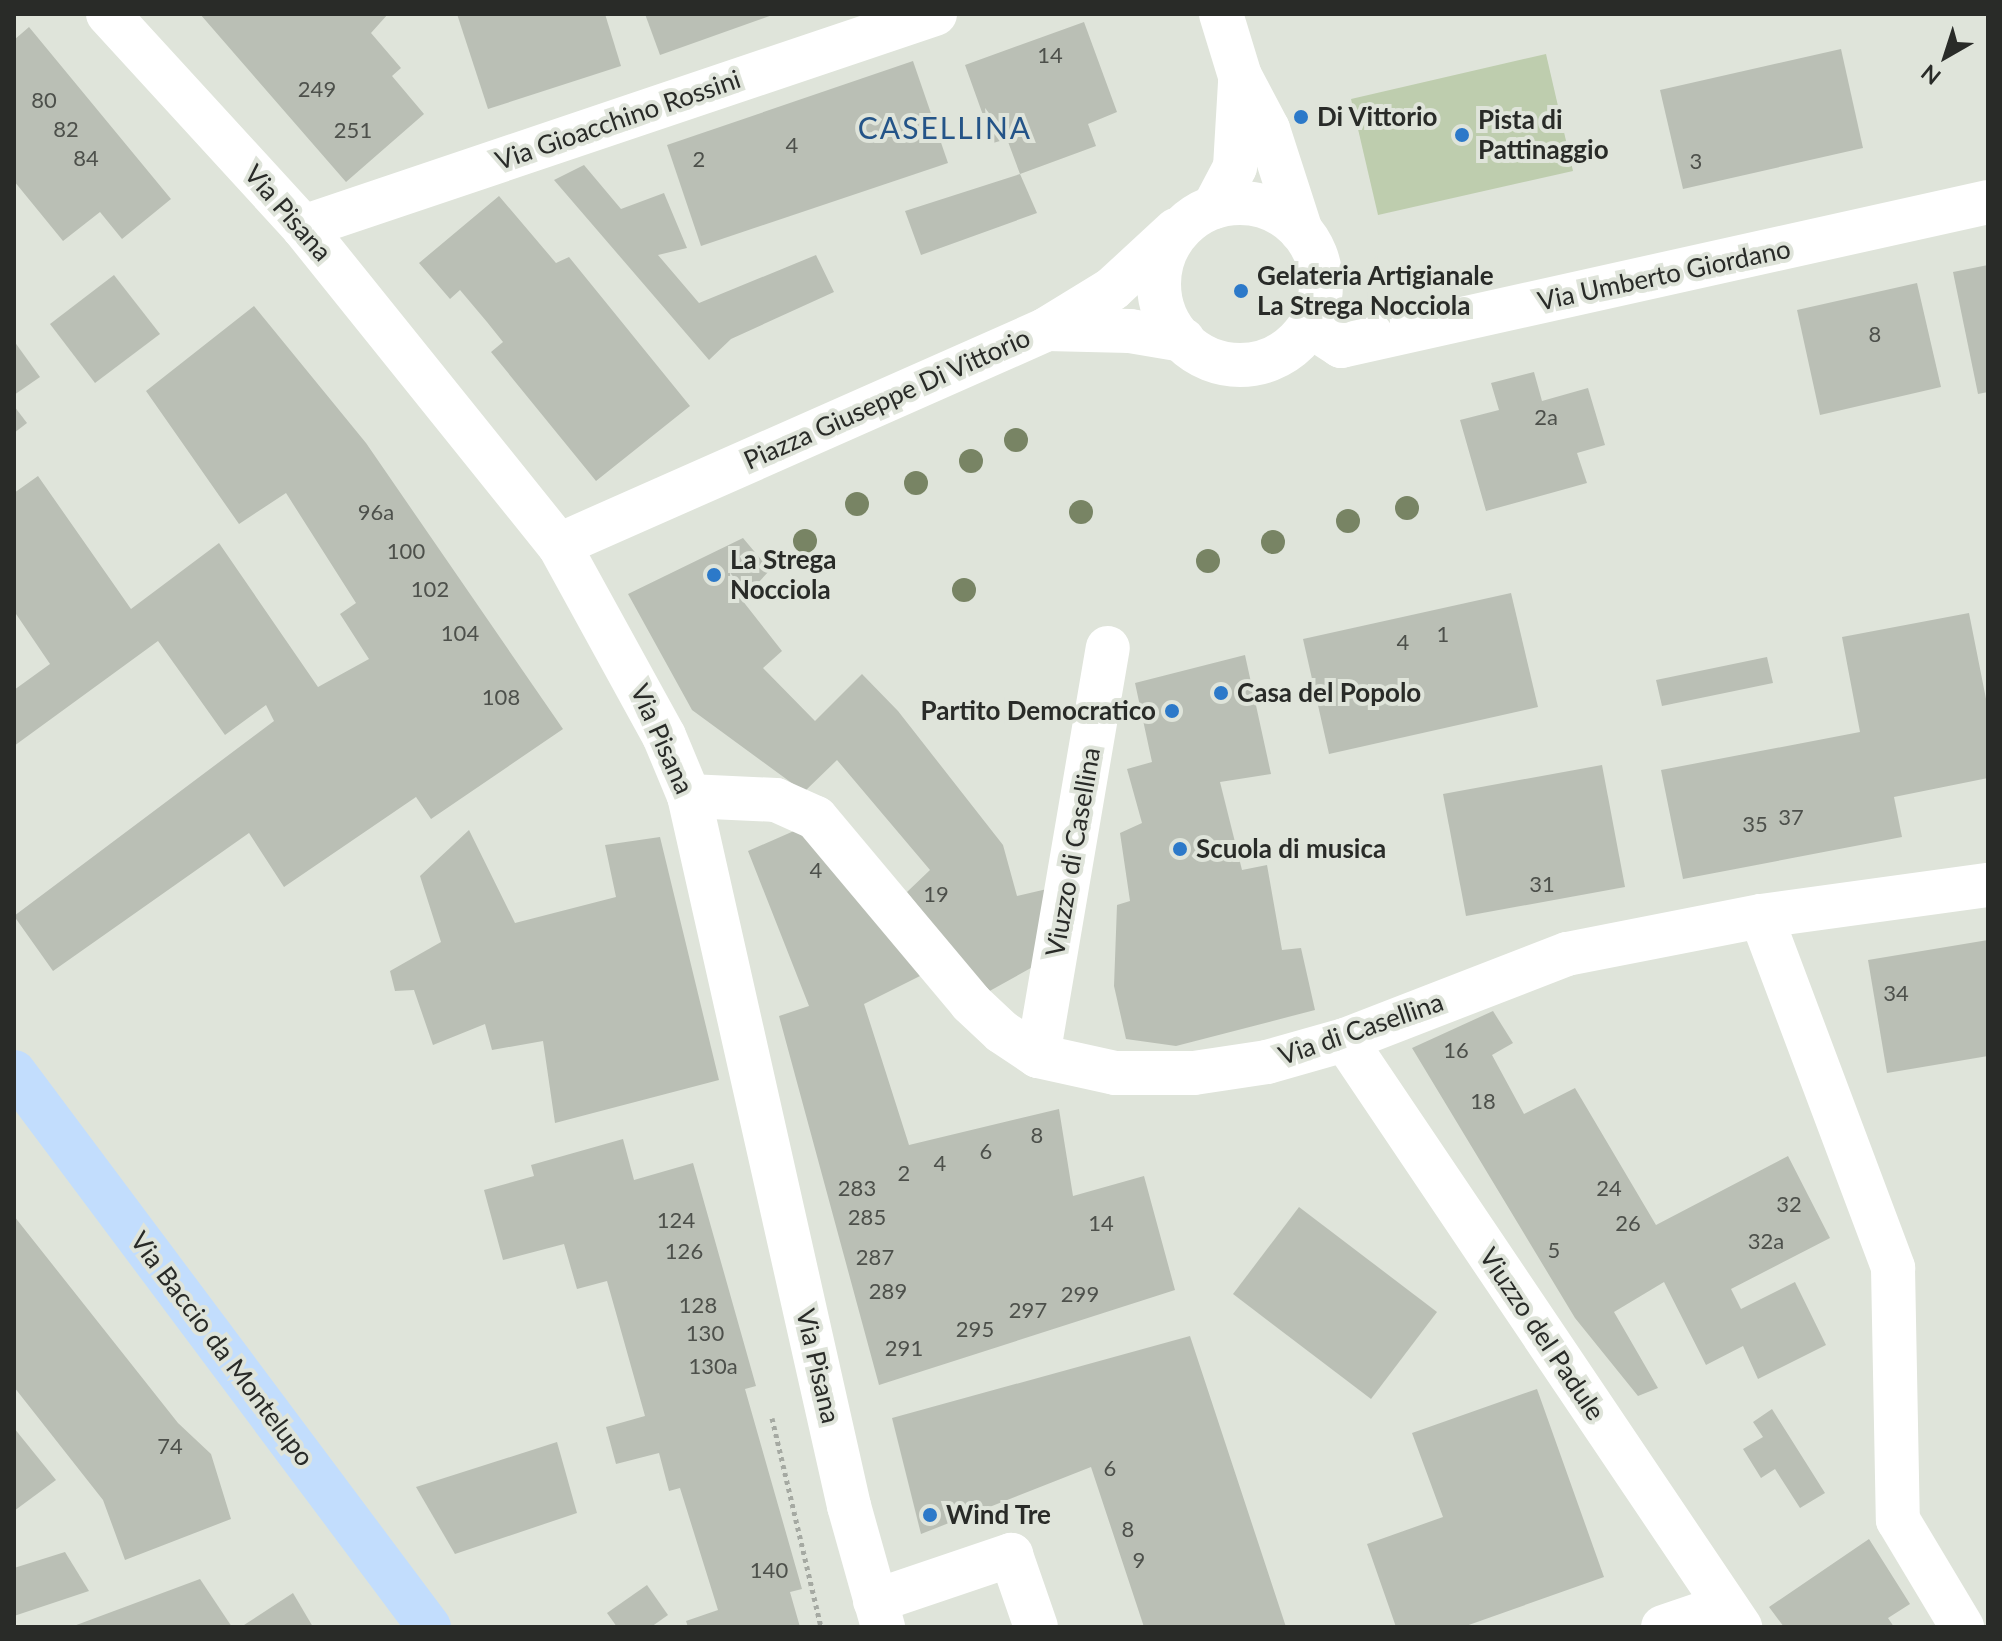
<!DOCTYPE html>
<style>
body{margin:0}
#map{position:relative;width:2002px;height:1641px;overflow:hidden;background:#dfe4da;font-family:Lato,sans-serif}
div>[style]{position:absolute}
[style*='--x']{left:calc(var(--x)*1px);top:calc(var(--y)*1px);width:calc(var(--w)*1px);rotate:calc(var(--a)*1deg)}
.green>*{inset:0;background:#becdae}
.building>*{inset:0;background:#babfb5}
.path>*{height:5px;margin-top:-2.5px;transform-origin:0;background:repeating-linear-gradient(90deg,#a5a9a2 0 4px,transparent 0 8px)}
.minor>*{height:44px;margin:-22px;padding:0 22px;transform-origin:22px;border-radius:22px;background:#fff}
.minor>.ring{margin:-22px;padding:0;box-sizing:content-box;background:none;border:44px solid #fff;border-radius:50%}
.major>*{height:44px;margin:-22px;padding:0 22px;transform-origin:22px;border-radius:22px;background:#c2ddfd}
.trees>*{width:24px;height:24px;margin:-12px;border-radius:50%;background:#788464}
.dots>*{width:22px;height:22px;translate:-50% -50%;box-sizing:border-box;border:4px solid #dfe4da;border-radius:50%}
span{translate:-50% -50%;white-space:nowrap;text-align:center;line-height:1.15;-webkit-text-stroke:8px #dfe4da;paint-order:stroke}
.number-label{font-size:22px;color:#4d504b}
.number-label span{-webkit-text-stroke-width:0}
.poi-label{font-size:26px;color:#292b28;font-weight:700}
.left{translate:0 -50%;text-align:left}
.right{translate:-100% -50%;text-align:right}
.street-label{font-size:26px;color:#292b28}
.quarter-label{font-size:30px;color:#245488;letter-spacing:2px}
.frame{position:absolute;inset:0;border:16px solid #292b28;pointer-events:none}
.north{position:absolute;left:1906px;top:16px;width:80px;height:80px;-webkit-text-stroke:6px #dfe4da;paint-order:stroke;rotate:219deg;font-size:22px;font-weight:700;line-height:32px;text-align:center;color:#292b28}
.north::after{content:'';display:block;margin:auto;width:28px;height:36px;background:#292b28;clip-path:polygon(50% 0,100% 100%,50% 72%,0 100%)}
</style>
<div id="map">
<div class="green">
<i style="clip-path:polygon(1546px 54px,1573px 171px,1378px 215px,1351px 99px)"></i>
</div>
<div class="building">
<i style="clip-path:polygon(200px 14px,388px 14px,371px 33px,401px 68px,392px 76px,424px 114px,346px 182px)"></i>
<i style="clip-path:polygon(457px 14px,605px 14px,621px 66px,488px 109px)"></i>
<i style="clip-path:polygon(645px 14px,775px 14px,660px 55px)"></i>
<i style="clip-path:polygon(1084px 22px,1117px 112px,1088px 124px,1096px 146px,1020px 174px,1037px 213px,921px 255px,905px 211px,1020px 174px,1007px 139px,993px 143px,965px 65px)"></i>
<i style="clip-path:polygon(29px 27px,171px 199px,122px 239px,100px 212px,63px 241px,14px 181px,14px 40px)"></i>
<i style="clip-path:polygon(1841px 49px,1863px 148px,1683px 189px,1660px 90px)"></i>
<i style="clip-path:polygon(913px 61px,948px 163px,701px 246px,667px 145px)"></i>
<i style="clip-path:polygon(584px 165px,621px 209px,664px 193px,687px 248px,658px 255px,699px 303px,816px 255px,834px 292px,731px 339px,709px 360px,554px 180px)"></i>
<i style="clip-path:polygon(499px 196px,556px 263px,569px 257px,690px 406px,596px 481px,491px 352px,503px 342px,487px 322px,460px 290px,450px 299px,419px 263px)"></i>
<i style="clip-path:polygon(1988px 265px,1988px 392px,1978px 394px,1953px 272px)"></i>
<i style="clip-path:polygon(114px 275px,160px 334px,95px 383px,50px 324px)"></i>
<i style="clip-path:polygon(1917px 283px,1941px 387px,1820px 415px,1797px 310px)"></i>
<i style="clip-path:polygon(254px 306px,366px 443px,563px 729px,431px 819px,416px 797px,284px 887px,249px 833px,53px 971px,14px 916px,274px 721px,266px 705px,225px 735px,158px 641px,14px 746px,14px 690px,50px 664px,14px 611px,14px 493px,38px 476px,131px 609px,219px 543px,318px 687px,369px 659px,340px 614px,356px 603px,286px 493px,239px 524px,146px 391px)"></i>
<i style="clip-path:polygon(14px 341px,40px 377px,14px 395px)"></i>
<i style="clip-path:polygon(1534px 372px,1542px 401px,1588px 388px,1605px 445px,1577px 453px,1587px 483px,1486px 511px,1460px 420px,1499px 410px,1491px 383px)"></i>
<i style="clip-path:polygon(14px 406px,27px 423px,14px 433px)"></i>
<i style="clip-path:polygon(743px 538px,770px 570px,742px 600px,782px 651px,763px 668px,815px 721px,862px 674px,898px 711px,1003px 845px,1017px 896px,1047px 889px,1038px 964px,986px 993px,907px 892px,930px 870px,837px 760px,804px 792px,692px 710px,628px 594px)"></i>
<i style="clip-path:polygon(1511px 593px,1538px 707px,1329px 754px,1303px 639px)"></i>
<i style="clip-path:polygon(1969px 613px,1988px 709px,1988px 778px,1894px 797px,1902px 837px,1683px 879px,1661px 770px,1860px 732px,1842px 637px)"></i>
<i style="clip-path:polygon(1245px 655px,1271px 774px,1220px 782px,1242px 870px,1267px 865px,1282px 950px,1301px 948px,1315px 1010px,1176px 1046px,1126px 1039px,1114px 986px,1117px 905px,1130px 901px,1120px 833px,1142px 823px,1127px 769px,1152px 762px,1135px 683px)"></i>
<i style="clip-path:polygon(1767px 657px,1773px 683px,1662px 706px,1656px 680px)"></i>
<i style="clip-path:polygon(1602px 765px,1625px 887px,1466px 916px,1443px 794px)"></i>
<i style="clip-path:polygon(803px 827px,922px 975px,864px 1004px,909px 1145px,1059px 1109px,1073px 1196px,1144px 1176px,1175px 1290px,879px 1385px,779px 1016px,809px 1006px,748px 851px)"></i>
<i style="clip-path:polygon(469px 830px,515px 923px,616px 897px,605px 845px,660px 837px,719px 1080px,555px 1123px,543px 1041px,492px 1050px,485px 1024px,433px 1045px,414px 990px,395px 991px,390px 971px,441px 942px,420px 876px)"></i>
<i style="clip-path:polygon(1988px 940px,1988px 1056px,1887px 1073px,1868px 960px)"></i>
<i style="clip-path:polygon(1493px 1011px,1513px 1043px,1492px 1055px,1524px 1114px,1575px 1088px,1656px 1225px,1788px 1156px,1830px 1238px,1731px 1289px,1741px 1309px,1795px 1282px,1826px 1345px,1758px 1379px,1743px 1346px,1706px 1365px,1664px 1282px,1614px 1312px,1658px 1388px,1638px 1396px,1575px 1318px,1412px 1048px)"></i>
<i style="clip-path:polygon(623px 1139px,634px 1180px,693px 1163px,756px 1386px,745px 1389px,802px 1589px,790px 1592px,800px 1627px,688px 1627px,686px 1621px,718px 1610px,680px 1488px,669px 1491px,659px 1453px,616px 1464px,606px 1427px,645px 1416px,607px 1281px,577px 1289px,564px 1244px,503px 1260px,484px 1190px,534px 1176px,531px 1165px)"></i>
<i style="clip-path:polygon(1299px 1207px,1437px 1312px,1371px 1399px,1233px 1294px)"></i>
<i style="clip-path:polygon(14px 1216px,178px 1423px,211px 1454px,231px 1519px,125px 1560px,103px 1500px,14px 1387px)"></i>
<i style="clip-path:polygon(1190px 1336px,1286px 1627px,1144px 1627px,1091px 1467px,921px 1534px,892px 1418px)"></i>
<i style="clip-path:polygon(1537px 1389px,1604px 1577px,1463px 1627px,1396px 1627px,1367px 1544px,1443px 1517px,1412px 1433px)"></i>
<i style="clip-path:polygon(1772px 1409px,1825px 1493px,1800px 1508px,1775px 1469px,1761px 1478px,1743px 1449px,1763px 1437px,1753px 1422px)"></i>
<i style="clip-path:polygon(14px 1428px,56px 1480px,14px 1511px)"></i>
<i style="clip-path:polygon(557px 1442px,577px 1513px,455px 1554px,416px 1487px)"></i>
<i style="clip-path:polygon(1869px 1539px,1910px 1604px,1888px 1618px,1894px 1627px,1784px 1627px,1769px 1607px)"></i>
<i style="clip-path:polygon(65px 1552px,89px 1591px,14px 1616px,14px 1568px)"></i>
<i style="clip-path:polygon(200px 1579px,232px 1627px,71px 1627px)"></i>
<i style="clip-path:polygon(647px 1585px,668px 1615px,651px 1627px,617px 1627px,607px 1613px)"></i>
<i style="clip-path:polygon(293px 1593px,313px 1627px,241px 1627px)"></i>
</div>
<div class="path">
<i style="--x:772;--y:1418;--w:215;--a:76.8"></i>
</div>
<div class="minor">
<i style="--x:108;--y:14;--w:289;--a:47.5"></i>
<i style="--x:303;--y:227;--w:408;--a:51.2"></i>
<i style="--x:559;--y:545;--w:218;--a:61.2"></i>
<i style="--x:664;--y:736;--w:65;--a:67.4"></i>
<i style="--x:689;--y:796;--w:728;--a:77.3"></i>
<i style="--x:849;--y:1506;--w:126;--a:74.3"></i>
<i style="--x:1221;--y:14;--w:65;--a:73"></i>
<i style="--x:1240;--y:76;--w:60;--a:62.2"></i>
<i style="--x:1268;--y:129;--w:107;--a:72.1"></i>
<i class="ring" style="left:1159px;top:203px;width:118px;height:118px"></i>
<i style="--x:1214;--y:207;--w:45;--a:-62.3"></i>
<i style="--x:1235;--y:167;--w:85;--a:-86.6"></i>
<i style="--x:303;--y:227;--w:667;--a:-18.63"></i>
<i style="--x:1312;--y:327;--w:35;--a:33"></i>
<i style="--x:1341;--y:346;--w:663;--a:-12.55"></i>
<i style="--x:1047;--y:329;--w:83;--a:1.4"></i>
<i style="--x:1130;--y:331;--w:54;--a:9.6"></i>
<i style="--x:559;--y:545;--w:531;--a:-23.86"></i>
<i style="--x:1045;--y:330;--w:79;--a:-31.5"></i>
<i style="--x:1112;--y:289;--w:87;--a:-42.7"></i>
<i style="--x:689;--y:796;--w:87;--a:2.6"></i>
<i style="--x:776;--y:800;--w:44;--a:24.2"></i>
<i style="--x:816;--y:818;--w:241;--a:50"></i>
<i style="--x:971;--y:1003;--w:42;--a:43.1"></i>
<i style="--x:1002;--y:1032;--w:43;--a:33.7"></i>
<i style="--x:1038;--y:1056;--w:79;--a:12.4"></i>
<i style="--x:1115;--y:1073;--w:79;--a:0"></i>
<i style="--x:1194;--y:1073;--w:74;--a:-8.6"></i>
<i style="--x:1267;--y:1062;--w:81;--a:-15.8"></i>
<i style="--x:1345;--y:1040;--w:238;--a:-21.2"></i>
<i style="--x:1567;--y:954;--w:198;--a:-11.1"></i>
<i style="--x:1761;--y:916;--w:229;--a:-7.8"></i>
<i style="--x:1761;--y:916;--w:376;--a:69.4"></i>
<i style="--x:1893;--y:1268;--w:252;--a:88.9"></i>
<i style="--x:1898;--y:1520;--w:125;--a:59.1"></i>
<i style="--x:1345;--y:1040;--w:708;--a:56.06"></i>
<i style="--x:1038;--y:1056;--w:414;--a:-80.3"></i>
<i style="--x:875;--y:1601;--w:144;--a:-18.7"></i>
<i style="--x:1011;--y:1555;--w:76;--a:70.9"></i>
<i style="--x:1663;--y:1627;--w:65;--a:-18.7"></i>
</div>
<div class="major">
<i style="--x:14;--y:1072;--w:693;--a:53.21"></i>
</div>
<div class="trees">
<i style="left:1016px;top:440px"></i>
<i style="left:971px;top:461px"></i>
<i style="left:916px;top:483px"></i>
<i style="left:857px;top:504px"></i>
<i style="left:1407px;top:508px"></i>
<i style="left:1081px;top:512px"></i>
<i style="left:1348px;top:521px"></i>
<i style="left:805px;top:541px"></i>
<i style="left:1273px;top:542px"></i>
<i style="left:1208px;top:561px"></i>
<i style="left:964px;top:590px"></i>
</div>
<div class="dots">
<i style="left:1301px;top:117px;background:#2c79c9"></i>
<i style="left:1462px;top:135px;background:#2c79c9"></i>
<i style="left:1241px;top:291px;background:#2c79c9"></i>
<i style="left:714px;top:575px;background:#2c79c9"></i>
<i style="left:1221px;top:693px;background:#2c79c9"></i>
<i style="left:1172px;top:711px;background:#2c79c9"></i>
<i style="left:1180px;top:849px;background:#2c79c9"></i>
<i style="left:930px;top:1515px;background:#2c79c9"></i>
</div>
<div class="number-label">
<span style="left:1050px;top:55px">14</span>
<span style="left:317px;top:89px">249</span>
<span style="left:44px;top:100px">80</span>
<span style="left:66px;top:129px">82</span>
<span style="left:353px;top:130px">251</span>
<span style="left:792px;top:145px">4</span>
<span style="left:86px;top:158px">84</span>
<span style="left:699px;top:159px">2</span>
<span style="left:1696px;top:161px">3</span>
<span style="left:1875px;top:334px">8</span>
<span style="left:1546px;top:417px">2a</span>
<span style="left:376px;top:512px">96a</span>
<span style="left:406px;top:551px">100</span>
<span style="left:430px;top:589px">102</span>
<span style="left:460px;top:633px">104</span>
<span style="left:1443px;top:634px">1</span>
<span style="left:1403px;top:642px">4</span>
<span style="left:501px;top:697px">108</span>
<span style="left:1791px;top:817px">37</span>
<span style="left:1755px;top:824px">35</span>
<span style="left:816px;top:870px">4</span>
<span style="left:1542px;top:884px">31</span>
<span style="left:936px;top:894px">19</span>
<span style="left:1896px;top:993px">34</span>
<span style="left:1456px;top:1050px">16</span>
<span style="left:1483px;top:1101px">18</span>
<span style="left:1037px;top:1135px">8</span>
<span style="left:986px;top:1151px">6</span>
<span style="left:940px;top:1163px">4</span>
<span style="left:904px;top:1173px">2</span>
<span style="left:857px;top:1188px">283</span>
<span style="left:1609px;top:1188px">24</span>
<span style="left:1789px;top:1204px">32</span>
<span style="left:867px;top:1217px">285</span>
<span style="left:676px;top:1220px">124</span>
<span style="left:1101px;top:1223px">14</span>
<span style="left:1628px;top:1223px">26</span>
<span style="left:1766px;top:1241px">32a</span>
<span style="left:1554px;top:1250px">5</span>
<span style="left:684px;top:1251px">126</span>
<span style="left:875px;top:1257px">287</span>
<span style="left:888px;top:1291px">289</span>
<span style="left:1080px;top:1294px">299</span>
<span style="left:698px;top:1305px">128</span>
<span style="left:1028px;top:1310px">297</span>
<span style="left:975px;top:1329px">295</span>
<span style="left:705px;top:1333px">130</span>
<span style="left:904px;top:1348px">291</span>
<span style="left:713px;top:1366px">130a</span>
<span style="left:170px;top:1446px">74</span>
<span style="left:1110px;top:1468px">6</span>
<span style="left:1128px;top:1529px">8</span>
<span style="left:1139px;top:1560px">9</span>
<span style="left:769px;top:1570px">140</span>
</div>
<div class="poi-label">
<span class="left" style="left:1317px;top:117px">Di Vittorio</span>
<span class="left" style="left:1478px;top:135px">Pista di<br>Pattinaggio</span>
<span class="left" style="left:1257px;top:291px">Gelateria Artigianale<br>La Strega Nocciola</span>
<span class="left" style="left:730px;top:575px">La Strega<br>Nocciola</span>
<span class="left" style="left:1237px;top:693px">Casa del Popolo</span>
<span class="right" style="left:1156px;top:711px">Partito Democratico</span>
<span class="left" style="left:1196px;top:849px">Scuola di musica</span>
<span class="left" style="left:946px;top:1515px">Wind Tre</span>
</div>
<div class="street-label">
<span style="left:618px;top:120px;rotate:-19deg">Via Gioacchino Rossini</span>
<span style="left:288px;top:213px;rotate:49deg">Via Pisana</span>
<span style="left:1664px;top:275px;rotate:-12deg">Via Umberto Giordano</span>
<span style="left:887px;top:399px;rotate:-24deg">Piazza Giuseppe Di Vittorio</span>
<span style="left:662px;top:739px;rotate:66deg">Via Pisana</span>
<span style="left:1073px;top:852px;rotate:-80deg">Viuzzo di Casellina</span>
<span style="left:1361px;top:1029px;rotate:-19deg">Via di Casellina</span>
<span style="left:1542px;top:1334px;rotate:56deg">Viuzzo del Padule</span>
<span style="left:222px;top:1349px;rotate:53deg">Via Baccio da Montelupo</span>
<span style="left:818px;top:1366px;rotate:77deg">Via Pisana</span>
</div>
<div class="quarter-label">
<span style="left:945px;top:127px">CASELLINA</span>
</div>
<div class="frame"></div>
<div class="north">N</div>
</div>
